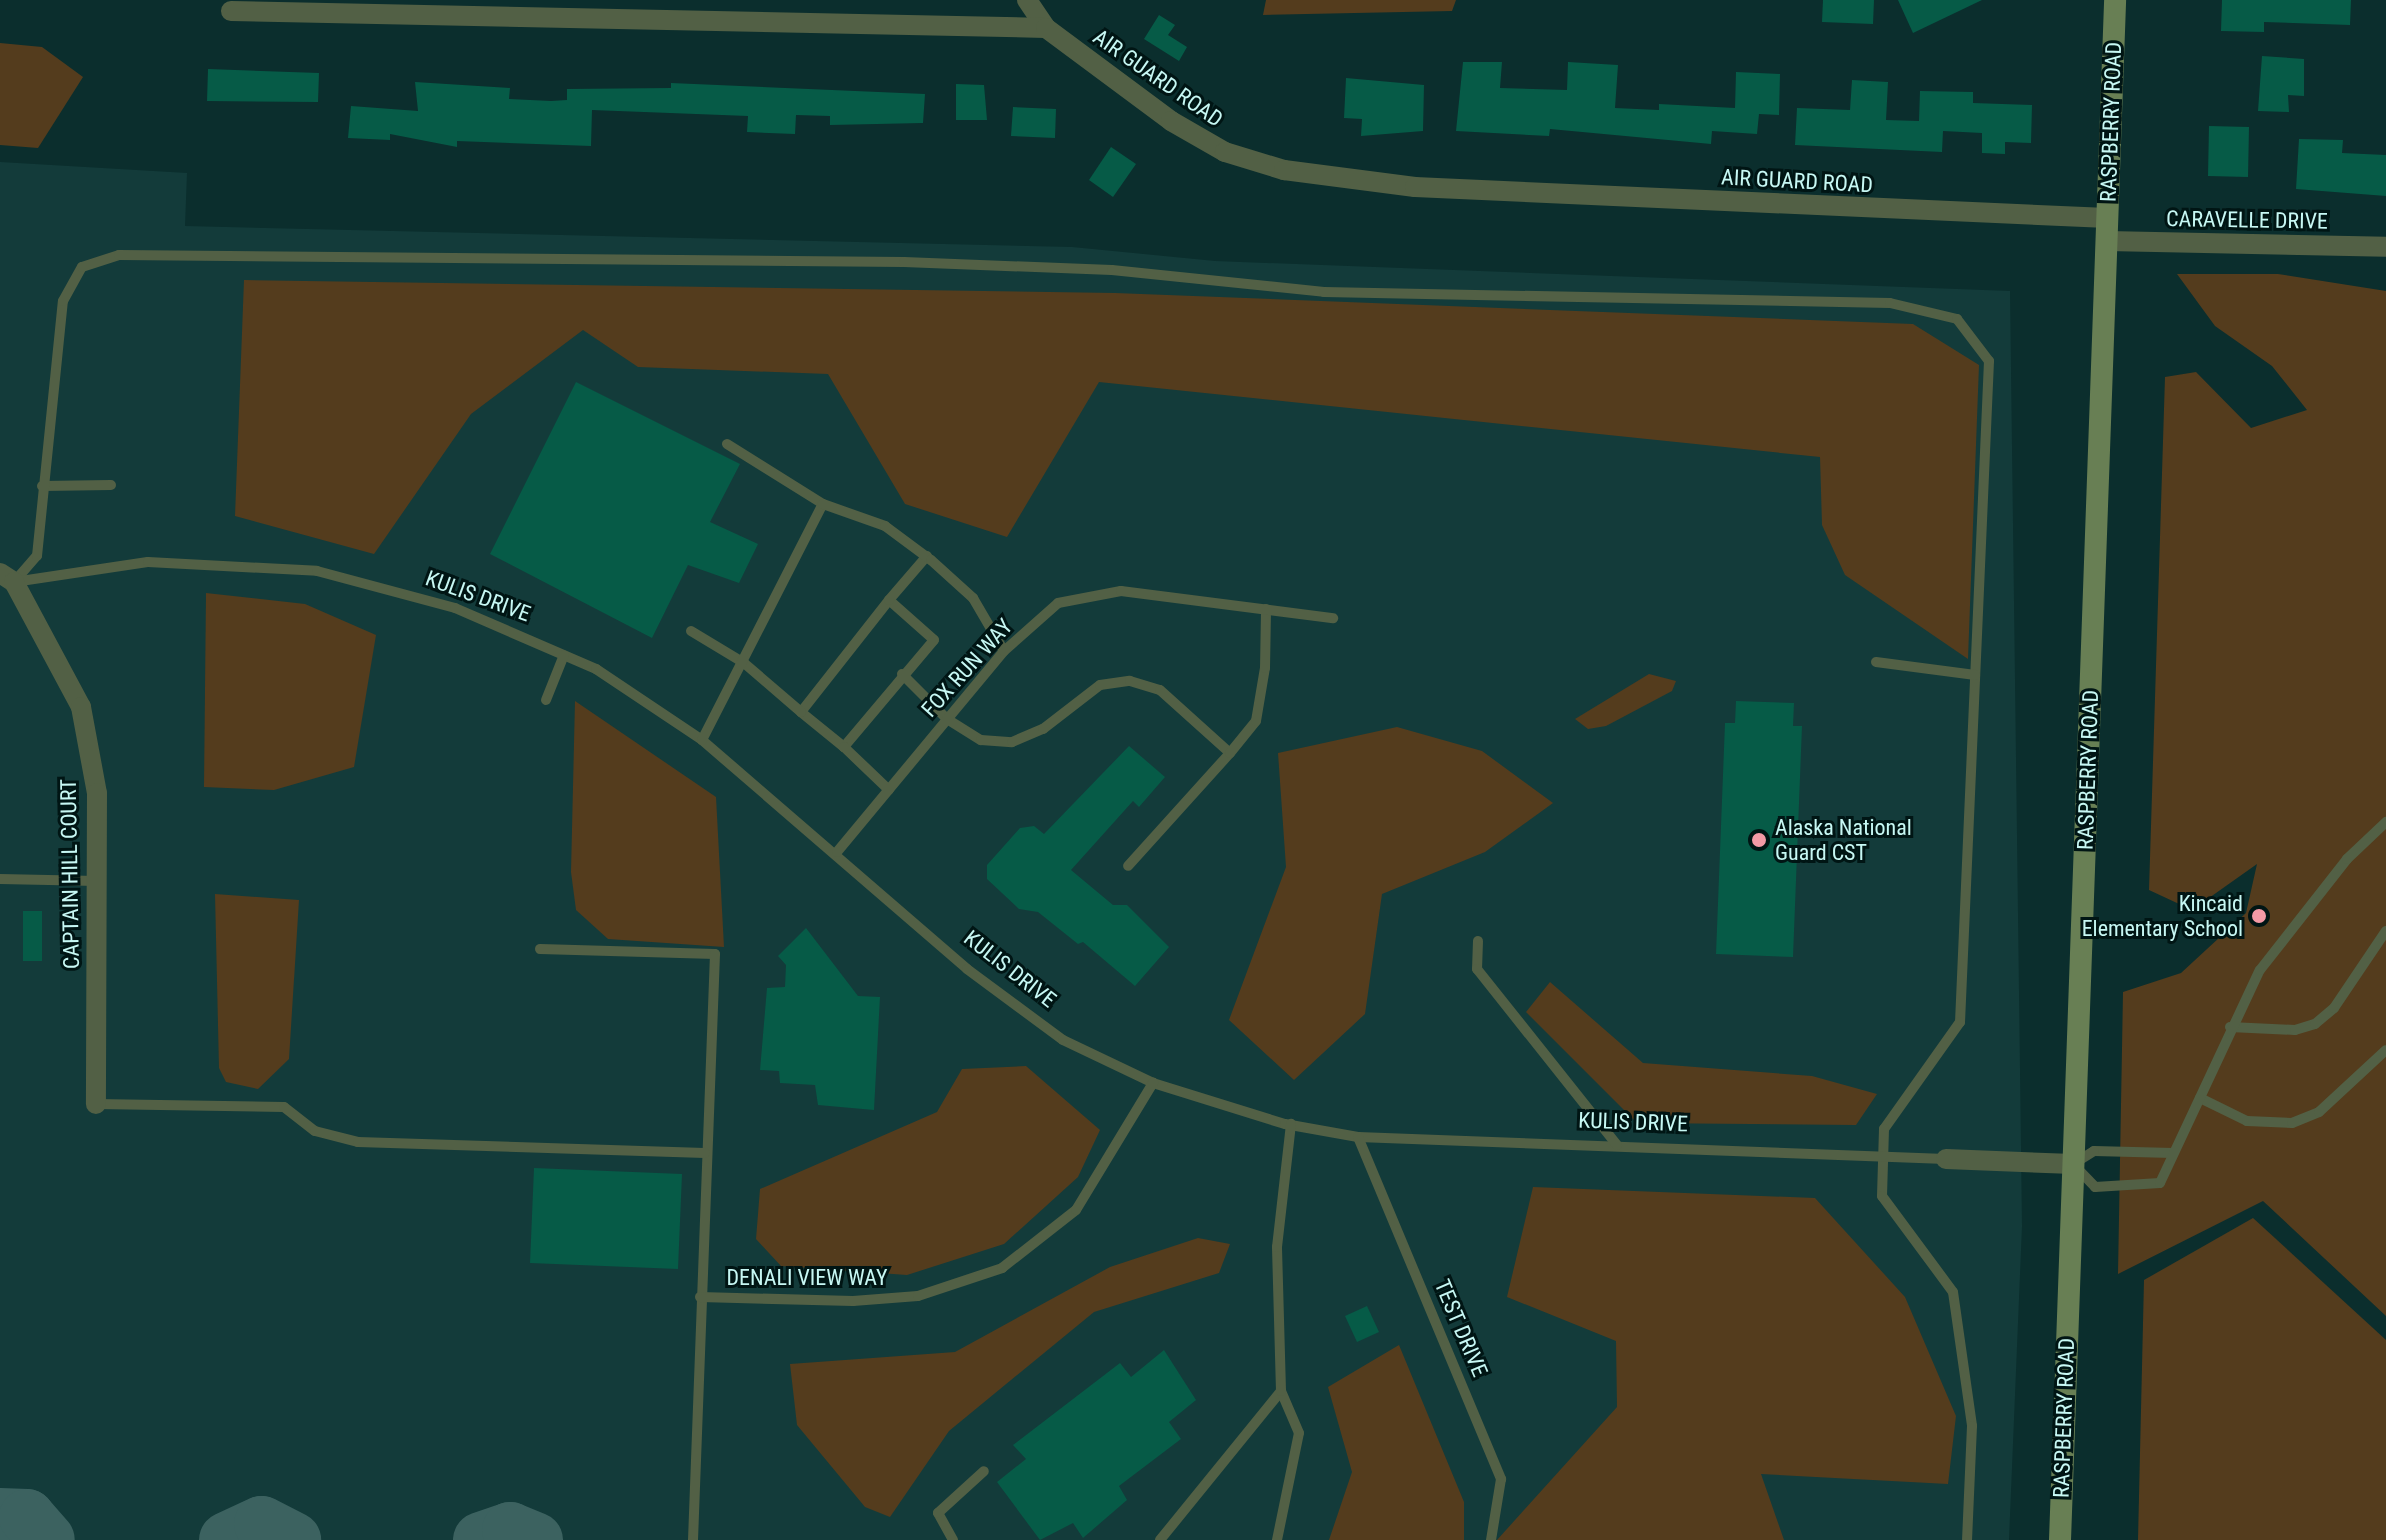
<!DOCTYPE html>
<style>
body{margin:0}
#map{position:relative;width:2386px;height:1540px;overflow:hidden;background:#0b2e2d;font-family:"Roboto Condensed",sans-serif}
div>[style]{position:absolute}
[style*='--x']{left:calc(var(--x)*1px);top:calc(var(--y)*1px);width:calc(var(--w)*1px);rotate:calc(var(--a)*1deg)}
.built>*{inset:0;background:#133b3a}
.green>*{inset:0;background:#543c1d}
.taxiway>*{height:56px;margin:-28px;padding:0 28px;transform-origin:28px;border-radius:28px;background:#3c6260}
.building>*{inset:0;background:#065b47}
.service>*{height:10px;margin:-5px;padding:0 5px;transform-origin:5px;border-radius:5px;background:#526045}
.minor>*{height:20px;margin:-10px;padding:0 10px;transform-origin:10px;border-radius:10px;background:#526045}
.secondary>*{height:22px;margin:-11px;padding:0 11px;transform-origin:11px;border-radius:11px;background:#687f54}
.dots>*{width:22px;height:22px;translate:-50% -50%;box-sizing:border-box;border:4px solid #001514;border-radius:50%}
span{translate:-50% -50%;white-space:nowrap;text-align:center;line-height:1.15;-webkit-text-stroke:6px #001514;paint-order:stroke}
.street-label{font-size:22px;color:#c7f8f4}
.poi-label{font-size:22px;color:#c7f8f4}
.left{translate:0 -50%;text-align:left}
.right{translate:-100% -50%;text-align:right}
</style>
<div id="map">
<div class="built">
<i style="clip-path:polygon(0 162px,187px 173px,185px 226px,1072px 247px,1215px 261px,2010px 291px,2022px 1226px,2009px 1540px,0 1540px)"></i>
</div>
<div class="green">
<i style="clip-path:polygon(1266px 0,1456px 0,1452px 11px,1263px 15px)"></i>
<i style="clip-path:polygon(0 43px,42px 47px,83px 77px,38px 148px,0 145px)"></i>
<i style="clip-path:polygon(2177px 274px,2278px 274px,2386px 291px,2386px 1316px,2263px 1201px,2118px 1274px,2123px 992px,2181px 973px,2246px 913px,2257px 864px,2192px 910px,2149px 890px,2165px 377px,2196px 372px,2251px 428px,2307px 410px,2272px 366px,2215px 326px)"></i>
<i style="clip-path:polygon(244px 280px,1115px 293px,1913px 324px,1979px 365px,1968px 659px,1845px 575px,1822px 525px,1820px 457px,1099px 382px,1007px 537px,905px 504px,828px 374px,638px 367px,583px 330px,471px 414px,374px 554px,235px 516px)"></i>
<i style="clip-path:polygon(206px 593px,305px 604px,376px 635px,354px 767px,274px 790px,204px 787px)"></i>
<i style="clip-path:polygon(1649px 674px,1676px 681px,1672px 691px,1606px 726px,1588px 729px,1575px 719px)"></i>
<i style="clip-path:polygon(575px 701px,716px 797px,724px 947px,608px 939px,576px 910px,571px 872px)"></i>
<i style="clip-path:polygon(1397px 727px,1482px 751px,1553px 803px,1485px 852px,1382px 894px,1365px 1014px,1294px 1080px,1229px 1020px,1286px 867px,1278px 753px)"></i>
<i style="clip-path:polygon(215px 894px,299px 900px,289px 1059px,258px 1089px,226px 1082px,219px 1068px)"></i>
<i style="clip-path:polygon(1550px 982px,1643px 1063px,1812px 1076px,1877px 1094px,1856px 1125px,1637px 1123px,1526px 1012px)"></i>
<i style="clip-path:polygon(1026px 1066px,1100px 1130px,1078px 1177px,1004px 1244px,907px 1275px,781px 1266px,756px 1239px,760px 1189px,937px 1112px,962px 1069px)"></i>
<i style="clip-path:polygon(1533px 1187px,1815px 1198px,1905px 1297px,1956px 1416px,1948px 1484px,1761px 1474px,1784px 1540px,1497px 1540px,1617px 1407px,1616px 1341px,1507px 1297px)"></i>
<i style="clip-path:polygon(2253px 1218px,2386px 1340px,2386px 1540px,2138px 1540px,2144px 1280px)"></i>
<i style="clip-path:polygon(1198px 1238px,1230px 1244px,1219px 1273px,1094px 1312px,949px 1431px,890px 1517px,865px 1507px,797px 1425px,790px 1364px,955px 1352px,1110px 1267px)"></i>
<i style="clip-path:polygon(1399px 1345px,1464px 1502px,1464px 1540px,1329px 1540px,1352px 1472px,1328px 1387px)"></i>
</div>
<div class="taxiway">
<i style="--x:0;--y:1516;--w:27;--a:2"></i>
<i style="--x:27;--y:1517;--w:30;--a:49"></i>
<i style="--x:227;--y:1540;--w:38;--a:-25"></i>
<i style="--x:262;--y:1524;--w:35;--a:27"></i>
<i style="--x:481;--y:1540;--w:31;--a:-19"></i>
<i style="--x:510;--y:1530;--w:27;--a:22"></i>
</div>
<div class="building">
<i style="clip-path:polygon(1823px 0,1874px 0,1873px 24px,1822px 22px)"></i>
<i style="clip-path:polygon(1898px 0,1982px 0,1913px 33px)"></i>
<i style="clip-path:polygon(2222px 0,2351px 0,2350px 25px,2264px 22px,2264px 32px,2221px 31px)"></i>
<i style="clip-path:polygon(1159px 15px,1175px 25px,1168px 35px,1187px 47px,1179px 61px,1144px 39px)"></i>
<i style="clip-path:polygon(2262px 56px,2304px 59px,2304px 96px,2288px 95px,2289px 112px,2258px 111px)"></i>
<i style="clip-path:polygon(1463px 62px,1502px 62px,1500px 88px,1567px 90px,1568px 62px,1618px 65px,1615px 108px,1659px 110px,1659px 104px,1735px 108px,1736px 72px,1780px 74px,1779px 115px,1759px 114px,1757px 134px,1712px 131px,1711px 144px,1550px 129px,1549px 136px,1456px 131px)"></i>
<i style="clip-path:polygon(208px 69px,319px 73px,318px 102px,207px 101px)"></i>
<i style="clip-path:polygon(1346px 78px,1424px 85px,1423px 131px,1361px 136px,1362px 119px,1344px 118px)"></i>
<i style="clip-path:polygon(1852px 80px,1888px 82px,1886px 120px,1919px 121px,1920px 91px,1973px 92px,1973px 103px,2032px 105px,2031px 143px,2005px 142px,2005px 154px,1982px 153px,1982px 133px,1943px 131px,1942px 152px,1795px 145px,1797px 108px,1850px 110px)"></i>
<i style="clip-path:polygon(415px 82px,510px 88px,509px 99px,551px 101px,567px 100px,567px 89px,671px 88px,671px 83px,925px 94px,923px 123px,830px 125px,830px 116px,796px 115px,795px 134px,747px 132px,748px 116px,592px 110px,591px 146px,457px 141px,457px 147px,390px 134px,390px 140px,348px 138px,351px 106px,418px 111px)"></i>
<i style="clip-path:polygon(956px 84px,984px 85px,987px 120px,956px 120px)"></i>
<i style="clip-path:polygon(1013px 107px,1056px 109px,1055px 138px,1011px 136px)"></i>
<i style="clip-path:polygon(2209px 126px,2249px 127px,2248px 177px,2208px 176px)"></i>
<i style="clip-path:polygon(2299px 139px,2343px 140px,2342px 153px,2386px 155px,2386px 196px,2296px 189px)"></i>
<i style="clip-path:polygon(1111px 147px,1136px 164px,1113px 197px,1089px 180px)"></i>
<i style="clip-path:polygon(576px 382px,740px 464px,710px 522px,758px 544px,739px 583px,688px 565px,652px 638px,490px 554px)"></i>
<i style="clip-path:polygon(1736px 701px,1794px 703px,1793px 726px,1802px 726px,1793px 957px,1716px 954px,1725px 723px,1735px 723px)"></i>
<i style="clip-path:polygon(1129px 746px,1165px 777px,1139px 807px,1133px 801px,1071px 870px,1113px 905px,1127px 905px,1169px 947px,1135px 986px,1083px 942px,1078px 944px,1038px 912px,1019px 909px,987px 879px,987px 865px,1020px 828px,1034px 826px,1044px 834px)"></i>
<i style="clip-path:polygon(23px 911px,42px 911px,42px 961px,23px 961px)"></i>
<i style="clip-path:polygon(806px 928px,858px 996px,880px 997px,874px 1110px,818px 1105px,815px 1085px,780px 1083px,779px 1071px,760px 1070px,767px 988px,785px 987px,786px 965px,778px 956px)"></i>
<i style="clip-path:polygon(534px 1168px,682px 1174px,678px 1269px,530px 1263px)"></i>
<i style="clip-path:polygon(1367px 1306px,1379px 1332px,1357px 1342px,1345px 1316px)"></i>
<i style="clip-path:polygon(1164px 1350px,1196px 1400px,1169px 1422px,1181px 1439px,1119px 1486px,1127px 1500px,1083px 1538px,1073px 1523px,1040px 1540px,997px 1482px,1026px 1459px,1013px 1445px,1120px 1363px,1131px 1377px)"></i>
</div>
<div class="service">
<i style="--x:727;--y:444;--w:113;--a:32"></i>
<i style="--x:42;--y:486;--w:69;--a:-0.8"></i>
<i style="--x:14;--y:582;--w:35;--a:-49"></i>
<i style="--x:37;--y:556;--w:256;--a:-84.2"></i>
<i style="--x:63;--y:301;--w:39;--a:-61"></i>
<i style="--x:82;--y:267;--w:39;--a:-18"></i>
<i style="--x:119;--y:255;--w:785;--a:0.51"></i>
<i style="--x:904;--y:262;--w:208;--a:2.2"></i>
<i style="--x:1112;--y:270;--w:213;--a:5.9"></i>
<i style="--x:1324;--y:292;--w:566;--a:1.11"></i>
<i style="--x:1890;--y:303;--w:69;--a:13.4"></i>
<i style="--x:1957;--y:319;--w:53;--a:52.7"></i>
<i style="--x:1989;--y:361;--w:662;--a:92.51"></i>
<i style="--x:1960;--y:1022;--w:131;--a:125.4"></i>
<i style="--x:1884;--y:1129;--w:67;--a:91.7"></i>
<i style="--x:1882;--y:1196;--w:119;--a:53.5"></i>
<i style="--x:1953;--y:1292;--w:135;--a:81.9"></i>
<i style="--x:1972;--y:1426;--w:114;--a:92.5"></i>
<i style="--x:14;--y:582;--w:135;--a:-8.5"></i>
<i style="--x:148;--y:562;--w:169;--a:3"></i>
<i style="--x:317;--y:571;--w:143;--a:15"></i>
<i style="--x:455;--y:608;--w:154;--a:23.4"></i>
<i style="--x:596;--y:669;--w:128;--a:33.8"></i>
<i style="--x:702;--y:740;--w:350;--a:40.8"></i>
<i style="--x:967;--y:969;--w:119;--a:36.5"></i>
<i style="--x:1063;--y:1040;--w:100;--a:25.5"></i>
<i style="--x:1153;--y:1083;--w:138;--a:17.3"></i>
<i style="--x:1285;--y:1124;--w:74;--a:10.1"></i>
<i style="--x:1358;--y:1137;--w:588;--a:2.14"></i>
<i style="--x:889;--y:600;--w:60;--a:41.6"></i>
<i style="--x:934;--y:640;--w:140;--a:130.1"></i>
<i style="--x:844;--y:747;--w:55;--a:-140.9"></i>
<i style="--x:801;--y:712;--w:142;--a:-51.8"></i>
<i style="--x:889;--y:600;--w:58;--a:-49.2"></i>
<i style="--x:691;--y:631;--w:62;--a:31.1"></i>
<i style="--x:744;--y:663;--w:75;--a:40.7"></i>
<i style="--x:1876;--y:662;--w:100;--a:7.5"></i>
<i style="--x:902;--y:674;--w:64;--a:45"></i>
<i style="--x:947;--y:719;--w:40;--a:32"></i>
<i style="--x:981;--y:740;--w:31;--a:4"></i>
<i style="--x:1012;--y:742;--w:34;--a:-23"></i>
<i style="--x:1043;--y:729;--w:72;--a:-37.7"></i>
<i style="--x:1100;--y:685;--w:30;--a:-8"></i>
<i style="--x:1130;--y:681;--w:31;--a:17"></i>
<i style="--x:1160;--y:690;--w:94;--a:42"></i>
<i style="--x:1230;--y:753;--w:152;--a:132.1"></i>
<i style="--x:546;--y:700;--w:48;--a:-68.2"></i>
<i style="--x:702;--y:740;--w:265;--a:-62.9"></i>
<i style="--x:823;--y:504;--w:66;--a:19.5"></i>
<i style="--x:885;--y:526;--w:57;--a:36.5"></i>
<i style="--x:931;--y:560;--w:57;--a:42.1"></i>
<i style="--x:973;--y:598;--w:61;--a:59.7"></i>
<i style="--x:844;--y:747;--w:62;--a:43.7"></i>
<i style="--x:1230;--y:753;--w:41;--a:-50.9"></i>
<i style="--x:1256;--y:721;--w:54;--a:-80.4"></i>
<i style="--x:1265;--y:668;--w:59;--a:-89"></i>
<i style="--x:837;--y:852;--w:261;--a:-50.3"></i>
<i style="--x:1004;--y:651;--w:72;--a:-41.6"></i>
<i style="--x:1058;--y:603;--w:64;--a:-10.8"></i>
<i style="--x:1121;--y:591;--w:214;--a:7.3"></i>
<i style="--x:0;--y:879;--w:97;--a:1.2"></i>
<i style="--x:1478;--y:941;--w:28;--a:92"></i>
<i style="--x:1477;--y:969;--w:225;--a:51.5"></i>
<i style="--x:540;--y:949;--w:175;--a:1.6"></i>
<i style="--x:715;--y:954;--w:586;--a:92.15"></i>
<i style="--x:2230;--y:1027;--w:65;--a:2.6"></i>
<i style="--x:2295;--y:1030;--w:21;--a:-17"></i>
<i style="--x:2315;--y:1024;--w:25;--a:-40"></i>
<i style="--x:2334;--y:1008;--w:93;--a:-56"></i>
<i style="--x:2200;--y:1098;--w:52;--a:26.1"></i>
<i style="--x:2247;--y:1121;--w:45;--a:2.5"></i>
<i style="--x:2292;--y:1123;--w:29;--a:-22"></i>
<i style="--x:2319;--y:1112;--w:91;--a:-42.8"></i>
<i style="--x:96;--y:1104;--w:188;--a:0.9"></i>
<i style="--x:284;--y:1107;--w:39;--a:38"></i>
<i style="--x:315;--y:1131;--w:44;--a:14.3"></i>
<i style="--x:358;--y:1142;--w:347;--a:1.8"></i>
<i style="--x:1358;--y:1137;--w:371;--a:67.3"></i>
<i style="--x:1501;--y:1479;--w:62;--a:99.3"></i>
<i style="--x:2173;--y:1153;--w:79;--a:-178.5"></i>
<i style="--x:2094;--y:1151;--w:25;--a:148"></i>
<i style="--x:2073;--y:1164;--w:32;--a:46"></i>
<i style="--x:2095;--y:1187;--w:65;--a:-3.5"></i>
<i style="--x:2160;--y:1183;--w:235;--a:-64.9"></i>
<i style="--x:2260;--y:970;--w:141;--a:-51.9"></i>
<i style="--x:2347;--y:859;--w:54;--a:-43.5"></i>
<i style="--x:700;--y:1297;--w:153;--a:1.5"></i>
<i style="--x:853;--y:1301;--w:65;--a:-4.4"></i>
<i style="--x:918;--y:1296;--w:89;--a:-18.4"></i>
<i style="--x:1002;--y:1268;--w:94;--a:-38.1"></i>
<i style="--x:1076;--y:1210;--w:149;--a:-58.8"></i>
<i style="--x:953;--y:1540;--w:31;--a:-119"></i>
<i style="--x:938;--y:1513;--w:62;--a:-42.4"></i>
<i style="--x:1160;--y:1540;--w:192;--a:-50.9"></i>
<i style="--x:1277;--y:1540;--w:109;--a:-78.4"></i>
<i style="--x:1299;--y:1433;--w:46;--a:-113.2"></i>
<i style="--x:1281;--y:1391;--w:144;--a:-91.6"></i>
<i style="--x:1277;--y:1247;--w:124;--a:-83.5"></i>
</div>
<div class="minor">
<i style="--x:1027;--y:0;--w:34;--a:56"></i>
<i style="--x:231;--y:11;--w:815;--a:1.19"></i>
<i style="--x:1046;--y:28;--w:156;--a:36.6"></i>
<i style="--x:1171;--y:121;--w:62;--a:29.9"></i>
<i style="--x:1225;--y:152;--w:62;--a:17"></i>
<i style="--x:1284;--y:170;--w:132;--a:7.4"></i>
<i style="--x:1415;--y:187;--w:693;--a:2.57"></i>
<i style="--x:2107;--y:241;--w:279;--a:1.2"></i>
<i style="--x:0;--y:573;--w:17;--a:33"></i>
<i style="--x:14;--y:582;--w:142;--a:61.8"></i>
<i style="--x:81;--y:707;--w:87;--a:79.5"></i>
<i style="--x:97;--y:793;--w:311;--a:90.2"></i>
<i style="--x:1946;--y:1159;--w:127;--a:2.3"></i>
</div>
<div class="secondary">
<i style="--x:2060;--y:1540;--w:1541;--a:-87.95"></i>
</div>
<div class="dots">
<i style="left:1759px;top:840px;background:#f49aa6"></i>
<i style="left:2259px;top:916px;background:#f49aa6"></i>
</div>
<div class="street-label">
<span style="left:1158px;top:78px;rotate:35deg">AIR GUARD ROAD</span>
<span style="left:2111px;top:122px;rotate:-88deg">RASPBERRY ROAD</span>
<span style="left:1797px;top:181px;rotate:3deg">AIR GUARD ROAD</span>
<span style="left:2247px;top:220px;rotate:1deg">CARAVELLE DRIVE</span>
<span style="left:478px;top:596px;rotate:20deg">KULIS DRIVE</span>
<span style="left:967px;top:668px;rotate:-48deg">FOX RUN WAY</span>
<span style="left:2088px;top:770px;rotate:-88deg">RASPBERRY ROAD</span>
<span style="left:70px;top:874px;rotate:-91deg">CAPTAIN HILL COURT</span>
<span style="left:1010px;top:969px;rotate:38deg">KULIS DRIVE</span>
<span style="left:1633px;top:1122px;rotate:2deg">KULIS DRIVE</span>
<span style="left:807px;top:1278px">DENALI VIEW WAY</span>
<span style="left:1461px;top:1328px;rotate:67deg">TEST DRIVE</span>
<span style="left:2064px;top:1418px;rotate:-88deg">RASPBERRY ROAD</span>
</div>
<div class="poi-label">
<span class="left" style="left:1775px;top:840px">Alaska National<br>Guard CST</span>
<span class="right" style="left:2243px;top:916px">Kincaid<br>Elementary School</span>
</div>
</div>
